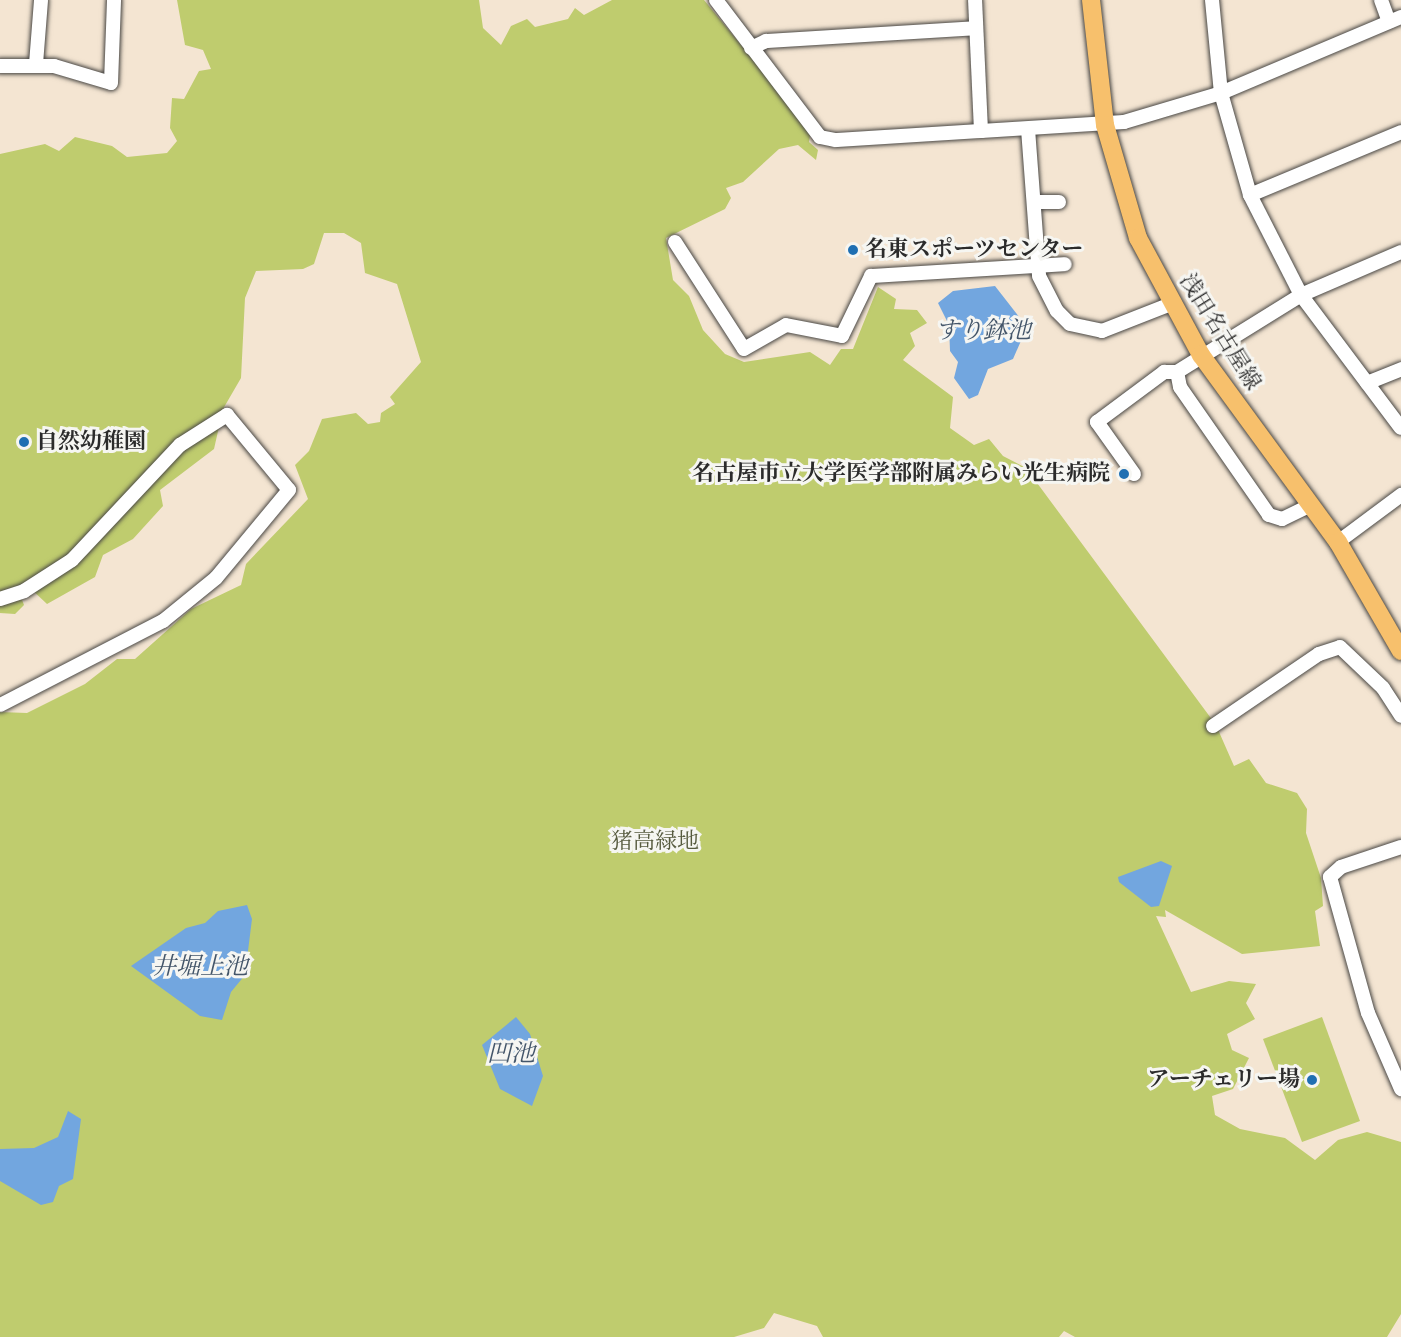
<!DOCTYPE html>
<meta charset="utf-8">
<style>
body{margin:0}
#map{position:relative;width:1401px;height:1337px;overflow:hidden;background:#f4e5d2;font-family:Alegreya,"Noto Serif JP",serif}
div>[style]{position:absolute}
[style*='--x']{left:calc(var(--x)*1px);top:calc(var(--y)*1px);width:calc(var(--w)*1px);rotate:calc(var(--a)*1deg)}
.green>*{inset:0;background:#bfcc6e}
.water>*{inset:0;background:#72a6df}
.roads{filter:drop-shadow(0 0 2px #494744) drop-shadow(0 0 2px #494744)}
.minor>*{height:14px;margin:-7px;padding:0 7px;transform-origin:7px;border-radius:7px;background:#fff}
.major>*{height:18px;margin:-9px;padding:0 9px;transform-origin:9px;border-radius:9px;background:#f7c06c}
.dots>*{width:16px;height:16px;translate:-50% -50%;box-sizing:border-box;border:3px solid #f6f6f2;border-radius:50%}
span{translate:-50% -50%;white-space:nowrap;text-align:center;line-height:1.15;-webkit-text-stroke:6px #f6f6f2;paint-order:stroke}
.poi-label{font-size:22px;color:#2b2b2b;font-weight:700}
.left{translate:0 -50%;text-align:left}
.right{translate:-100% -50%;text-align:right}
.street-label{font-size:22px;color:#2b2b2b}
.park-label{font-size:22px;color:#575b3f}
.water-label{font-size:24px;color:#44566a;font-style:italic}
</style>
<div id="map">
<div class="green">
<i style="clip-path:polygon(177px 0,479px 0,483px 28px,501px 45px,511px 26px,527px 19px,535px 27px,568px 19px,575px 8px,584px 15px,612px 0,704px 0,811px 130px,809px 142px,818px 150px,816px 160px,798px 145px,779px 149px,743px 182px,726px 188px,731px 198px,725px 209px,666px 238px,673px 280px,689px 296px,703px 330px,725px 354px,744px 362px,810px 352px,830px 365px,841px 349px,853px 349px,878px 287px,896px 299px,894px 309px,917px 310px,927px 323px,910px 333px,915px 346px,903px 360px,953px 397px,950px 428px,974px 445px,989px 439px,1003px 456px,1026px 468px,1216px 725px,1234px 766px,1249px 759px,1266px 783px,1297px 793px,1307px 809px,1306px 833px,1321px 878px,1323px 906px,1315px 911px,1320px 946px,1242px 954px,1165px 910px,1166px 917px,1156px 916px,1191px 992px,1229px 981px,1256px 984px,1246px 1003px,1255px 1019px,1227px 1034px,1232px 1050px,1249px 1058px,1233px 1089px,1212px 1096px,1215px 1115px,1240px 1129px,1285px 1138px,1315px 1160px,1338px 1140px,1367px 1132px,1401px 1142px,1401px 1314px,1387px 1337px,1075px 1337px,1064px 1331px,1059px 1337px,823px 1337px,817px 1326px,774px 1313px,764px 1328px,734px 1337px,0 1337px,0 712px,27px 713px,85px 684px,117px 659px,135px 659px,191px 609px,241px 585px,246px 564px,308px 499px,295px 465px,309px 451px,322px 419px,356px 413px,368px 424px,380px 422px,381px 413px,395px 404px,390px 397px,421px 362px,397px 284px,365px 273px,361px 243px,344px 233px,324px 233px,314px 264px,303px 269px,256px 271px,245px 298px,241px 378px,223px 409px,214px 449px,160px 490px,163px 506px,133px 539px,103px 555px,95px 577px,47px 604px,30px 588px,19px 592px,24px 605px,15px 614px,0 613px,0 154px,45px 144px,59px 151px,75px 137px,112px 146px,127px 157px,167px 153px,177px 141px,170px 128px,172px 98px,184px 99px,199px 71px,211px 69px,203px 50px,185px 45px)"></i>
<i style="clip-path:polygon(1322px 1017px,1360px 1121px,1302px 1142px,1263px 1039px)"></i>
</div>
<div class="water">
<i style="clip-path:polygon(995px 286px,1027px 327px,1013px 359px,988px 369px,978px 395px,969px 399px,954px 378px,958px 362px,950px 351px,949px 325px,938px 303px,953px 291px)"></i>
<i style="clip-path:polygon(1161px 861px,1172px 866px,1159px 906px,1151px 907px,1119px 882px,1118px 877px)"></i>
<i style="clip-path:polygon(247px 905px,252px 919px,245px 975px,231px 992px,222px 1020px,200px 1016px,131px 966px,186px 928px,205px 923px,218px 911px)"></i>
<i style="clip-path:polygon(516px 1017px,530px 1034px,543px 1076px,532px 1106px,500px 1089px,482px 1045px)"></i>
<i style="clip-path:polygon(68px 1111px,81px 1119px,73px 1179px,59px 1186px,53px 1202px,41px 1205px,0 1181px,0 1149px,34px 1148px,58px 1137px)"></i>
</div>
<div class="roads">
<div class="minor">
<i style="--x:716;--y:0;--w:172;--a:52.8"></i>
<i style="--x:820;--y:137;--w:16;--a:11"></i>
<i style="--x:836;--y:140;--w:145;--a:-3.6"></i>
<i style="--x:981;--y:131;--w:131;--a:-92.6"></i>
<i style="--x:1212;--y:0;--w:93;--a:84.5"></i>
<i style="--x:1221;--y:93;--w:106;--a:74.1"></i>
<i style="--x:1250;--y:195;--w:112;--a:63"></i>
<i style="--x:1301;--y:295;--w:166;--a:53.1"></i>
<i style="--x:1381;--y:0;--w:23;--a:70"></i>
<i style="--x:751;--y:48;--w:17;--a:-25"></i>
<i style="--x:766;--y:41;--w:210;--a:-3.5"></i>
<i style="--x:36;--y:64;--w:64;--a:-85.5"></i>
<i style="--x:0;--y:66;--w:54;--a:0"></i>
<i style="--x:54;--y:66;--w:59;--a:16.6"></i>
<i style="--x:111;--y:83;--w:83;--a:-87.9"></i>
<i style="--x:1028;--y:129;--w:147;--a:85.7"></i>
<i style="--x:1039;--y:276;--w:39;--a:63"></i>
<i style="--x:1057;--y:311;--w:18;--a:45"></i>
<i style="--x:1070;--y:324;--w:33;--a:12"></i>
<i style="--x:1102;--y:331;--w:74;--a:-21.4"></i>
<i style="--x:981;--y:131;--w:143;--a:-3.6"></i>
<i style="--x:1124;--y:122;--w:101;--a:-16.6"></i>
<i style="--x:1221;--y:93;--w:195;--a:-22.9"></i>
<i style="--x:1250;--y:195;--w:164;--a:-22.6"></i>
<i style="--x:1034;--y:202;--w:25;--a:0"></i>
<i style="--x:675;--y:242;--w:127;--a:57.2"></i>
<i style="--x:744;--y:349;--w:48;--a:-29.7"></i>
<i style="--x:786;--y:325;--w:57;--a:11.1"></i>
<i style="--x:842;--y:336;--w:67;--a:-64.2"></i>
<i style="--x:871;--y:276;--w:194;--a:-3.5"></i>
<i style="--x:1367;--y:383;--w:37;--a:-22"></i>
<i style="--x:1134;--y:474;--w:64;--a:-125.4"></i>
<i style="--x:1097;--y:422;--w:84;--a:-36.7"></i>
<i style="--x:1164;--y:372;--w:13;--a:0"></i>
<i style="--x:1311;--y:505;--w:32;--a:154"></i>
<i style="--x:1282;--y:519;--w:14;--a:-163"></i>
<i style="--x:1269;--y:515;--w:156;--a:-124.8"></i>
<i style="--x:1180;--y:387;--w:15;--a:-101"></i>
<i style="--x:1177;--y:372;--w:146;--a:-31.8"></i>
<i style="--x:1301;--y:295;--w:109;--a:-23.3"></i>
<i style="--x:1338;--y:542;--w:79;--a:-36.7"></i>
<i style="--x:0;--y:599;--w:25;--a:-18"></i>
<i style="--x:24;--y:591;--w:57;--a:-32.9"></i>
<i style="--x:72;--y:560;--w:158;--a:-46.8"></i>
<i style="--x:180;--y:445;--w:56;--a:-32.6"></i>
<i style="--x:227;--y:415;--w:97;--a:50.4"></i>
<i style="--x:289;--y:490;--w:114;--a:129.7"></i>
<i style="--x:216;--y:578;--w:68;--a:140.9"></i>
<i style="--x:163;--y:621;--w:183;--a:152.7"></i>
<i style="--x:1213;--y:726;--w:128;--a:-34.2"></i>
<i style="--x:1319;--y:654;--w:22;--a:-18"></i>
<i style="--x:1340;--y:647;--w:59;--a:43.6"></i>
<i style="--x:1383;--y:688;--w:33;--a:57"></i>
<i style="--x:1401;--y:847;--w:63;--a:161.6"></i>
<i style="--x:1341;--y:867;--w:15;--a:138"></i>
<i style="--x:1330;--y:877;--w:141;--a:74.4"></i>
<i style="--x:1368;--y:1013;--w:83;--a:66.5"></i>
</div>
<div class="major">
<i style="--x:1091;--y:0;--w:126;--a:83.6"></i>
<i style="--x:1105;--y:125;--w:118;--a:73.7"></i>
<i style="--x:1138;--y:238;--w:133;--a:61.7"></i>
<i style="--x:1201;--y:355;--w:232;--a:53.8"></i>
<i style="--x:1338;--y:542;--w:126;--a:60"></i>
</div>
</div>
<div class="dots">
<i style="left:853px;top:250px;background:#1f6fb2"></i>
<i style="left:24px;top:442px;background:#1f6fb2"></i>
<i style="left:1124px;top:474px;background:#1f6fb2"></i>
<i style="left:1312px;top:1080px;background:#1f6fb2"></i>
</div>
<div class="poi-label">
<span class="left" style="left:865px;top:250px">名東スポーツセンター</span>
<span class="left" style="left:36px;top:442px">自然幼稚園</span>
<span class="right" style="left:1110px;top:474px">名古屋市立大学医学部附属みらい光生病院</span>
<span class="right" style="left:1300px;top:1080px">アーチェリー場</span>
</div>
<div class="street-label">
<span style="left:1220px;top:332px;rotate:58deg">浅田名古屋線</span>
</div>
<div class="park-label">
<span style="left:655px;top:842px">猪高緑地</span>
</div>
<div class="water-label">
<span style="left:983px;top:331px">すり鉢池</span>
<span style="left:200px;top:967px">井堀上池</span>
<span style="left:511px;top:1054px">凹池</span>
</div>
</div>
